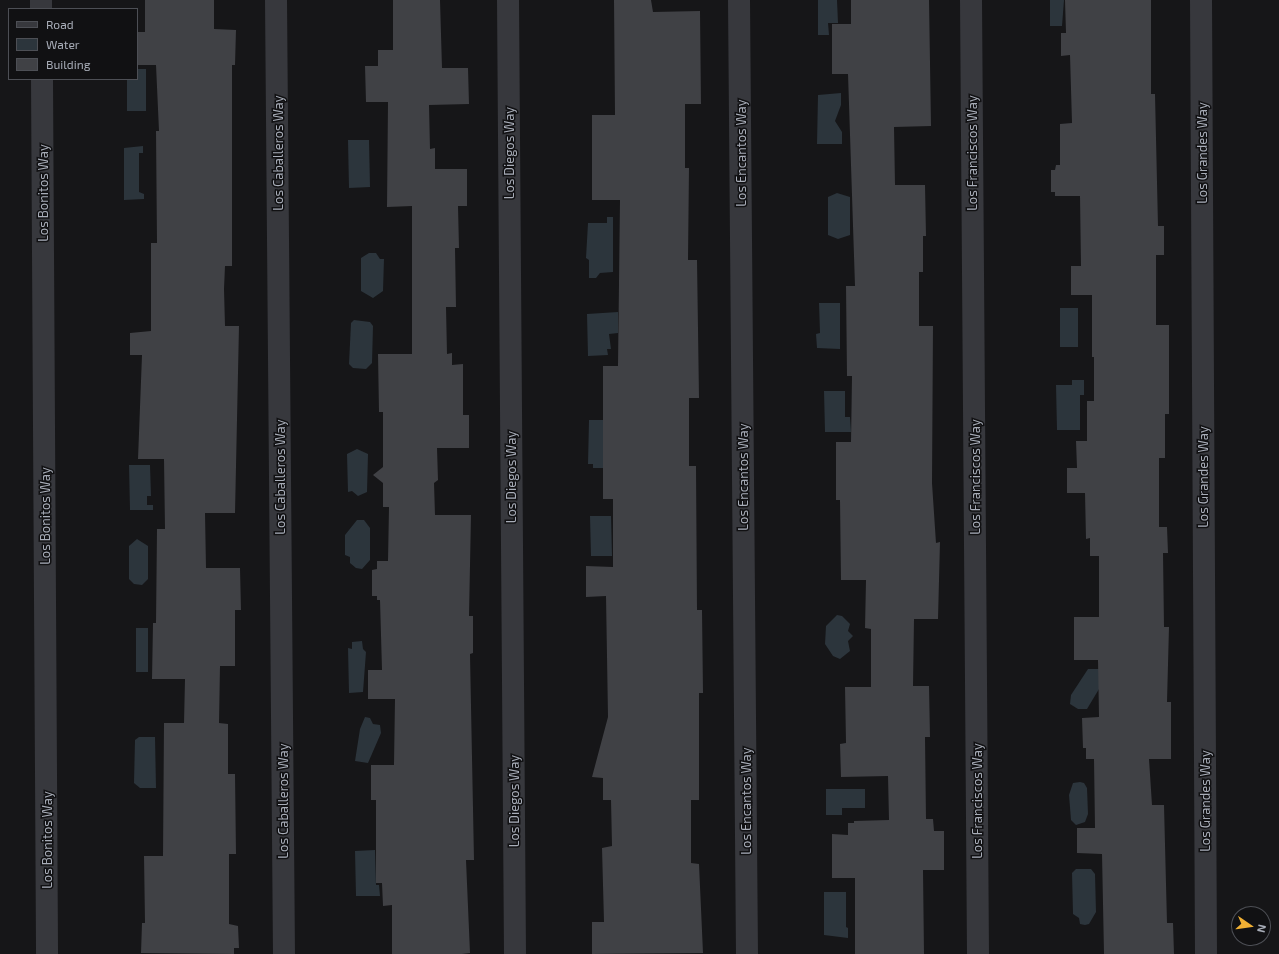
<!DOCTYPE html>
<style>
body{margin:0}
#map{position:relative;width:1279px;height:954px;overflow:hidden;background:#161618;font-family:"Exo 2",sans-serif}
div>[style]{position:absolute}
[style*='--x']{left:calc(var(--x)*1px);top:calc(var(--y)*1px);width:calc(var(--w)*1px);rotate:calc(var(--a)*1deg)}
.water>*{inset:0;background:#2c353c}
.building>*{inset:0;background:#404145}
.minor>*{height:22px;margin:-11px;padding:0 11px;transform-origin:11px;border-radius:11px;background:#37383d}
span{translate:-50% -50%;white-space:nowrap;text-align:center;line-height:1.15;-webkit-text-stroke:3px #111113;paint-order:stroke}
.street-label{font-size:13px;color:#a8adb8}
.legend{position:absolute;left:8px;top:8px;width:130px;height:72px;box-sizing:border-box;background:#111113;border:1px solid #4d4f55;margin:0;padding:5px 7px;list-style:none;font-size:12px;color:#a8adb8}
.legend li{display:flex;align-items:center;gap:8px;height:20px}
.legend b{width:20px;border:1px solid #4d4f55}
.north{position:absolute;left:1231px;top:906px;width:40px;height:40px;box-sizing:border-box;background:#111113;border:1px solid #4d4f55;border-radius:50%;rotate:103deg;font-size:11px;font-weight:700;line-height:16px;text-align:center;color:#a8adb8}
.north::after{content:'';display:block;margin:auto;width:14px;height:18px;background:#f2b134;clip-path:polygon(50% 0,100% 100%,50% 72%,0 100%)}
</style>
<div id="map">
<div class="water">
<i style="clip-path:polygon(818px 0,837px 0,838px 23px,828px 23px,829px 35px,818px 35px)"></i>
<i style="clip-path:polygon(1050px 0,1064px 0,1062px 26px,1050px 26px)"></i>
<i style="clip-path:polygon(137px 69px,146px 69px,146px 111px,127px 111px,127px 79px,137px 79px)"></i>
<i style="clip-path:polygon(841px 93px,841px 105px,835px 121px,842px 132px,842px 144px,817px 144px,818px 95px)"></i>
<i style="clip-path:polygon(348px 140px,369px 140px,370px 187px,349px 188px)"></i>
<i style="clip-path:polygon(143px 146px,143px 153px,139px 153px,139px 192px,144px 194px,144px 199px,124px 200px,124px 148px)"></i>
<i style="clip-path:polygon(837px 193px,850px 197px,850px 235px,838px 239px,828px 235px,828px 197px)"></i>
<i style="clip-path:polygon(607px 217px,613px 217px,613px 272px,600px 273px,596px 278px,589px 278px,589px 260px,586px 258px,588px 223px,607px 223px)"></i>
<i style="clip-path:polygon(369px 253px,376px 253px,380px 259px,384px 259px,383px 291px,373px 298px,361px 291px,361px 258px)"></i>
<i style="clip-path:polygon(819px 303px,840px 303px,840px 349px,817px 348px,816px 334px,820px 333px)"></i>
<i style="clip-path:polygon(1060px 308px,1078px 308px,1078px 347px,1060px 347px)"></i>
<i style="clip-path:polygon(618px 312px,618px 333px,609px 334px,611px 349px,607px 349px,608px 355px,588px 356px,587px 314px)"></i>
<i style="clip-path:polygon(354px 320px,370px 322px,373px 326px,372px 363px,366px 369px,353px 368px,349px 364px,351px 323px)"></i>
<i style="clip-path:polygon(1072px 380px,1084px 380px,1084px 395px,1080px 395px,1080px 430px,1057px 430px,1056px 385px,1072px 385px)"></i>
<i style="clip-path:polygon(824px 391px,845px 391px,845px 417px,850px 417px,851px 432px,825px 432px)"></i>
<i style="clip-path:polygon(589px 420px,603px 420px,603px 468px,593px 468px,593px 464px,588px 464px)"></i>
<i style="clip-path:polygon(357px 449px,368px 454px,367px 492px,358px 496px,352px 491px,348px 492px,347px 454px)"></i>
<i style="clip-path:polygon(129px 465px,150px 465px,151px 496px,147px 496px,147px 505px,153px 505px,153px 510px,130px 510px)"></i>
<i style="clip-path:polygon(590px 516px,611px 516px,612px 556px,591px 556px)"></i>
<i style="clip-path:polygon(357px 520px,364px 520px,370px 528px,370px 560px,362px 569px,356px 568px,350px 563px,350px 557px,345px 555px,345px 535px)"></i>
<i style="clip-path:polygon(137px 539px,148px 546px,148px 579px,142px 585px,134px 584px,129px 579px,129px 546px)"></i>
<i style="clip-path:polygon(837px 615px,842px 616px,850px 624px,848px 631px,853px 636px,848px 641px,850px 651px,840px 659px,833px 656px,825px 644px,826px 626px)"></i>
<i style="clip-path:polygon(136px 628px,148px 628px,148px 672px,136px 672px)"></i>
<i style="clip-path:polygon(362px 641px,363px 649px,366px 652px,363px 692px,349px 693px,348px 648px,352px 649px,352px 642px)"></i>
<i style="clip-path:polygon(1088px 669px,1111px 669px,1087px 709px,1078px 709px,1070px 704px,1071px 695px)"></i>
<i style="clip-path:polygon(365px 717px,370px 718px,373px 724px,380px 725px,381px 733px,368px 763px,355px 761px,360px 729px)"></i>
<i style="clip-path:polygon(139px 737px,155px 737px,156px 788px,140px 788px,134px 783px,135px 740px)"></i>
<i style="clip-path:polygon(1080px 782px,1084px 783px,1087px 788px,1088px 814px,1085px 822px,1076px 825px,1071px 820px,1069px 795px,1073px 783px)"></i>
<i style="clip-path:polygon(826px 789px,865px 789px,865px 808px,842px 808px,842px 815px,826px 815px)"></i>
<i style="clip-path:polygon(375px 850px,376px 885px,379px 885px,380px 896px,356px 896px,355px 851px)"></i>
<i style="clip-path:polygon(1076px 869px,1091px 869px,1095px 874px,1096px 912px,1089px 924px,1085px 925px,1080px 924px,1079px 918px,1073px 914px,1072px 873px)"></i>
<i style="clip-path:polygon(824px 892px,846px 892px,846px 927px,848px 928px,848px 938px,824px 935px)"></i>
</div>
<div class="building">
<i style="clip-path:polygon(145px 0,214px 0,214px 29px,236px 30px,235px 65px,232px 65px,232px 266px,225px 266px,224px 289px,225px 326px,239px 326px,235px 513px,205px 513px,206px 568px,240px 568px,241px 610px,235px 610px,235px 666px,220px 666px,219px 723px,228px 724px,228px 774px,235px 774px,236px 854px,229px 854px,229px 924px,238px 926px,239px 948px,234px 948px,234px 954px,141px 953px,142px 923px,145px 923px,144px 856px,163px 856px,164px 723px,184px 723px,185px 679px,152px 679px,153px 623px,156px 623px,157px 529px,165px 529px,164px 459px,138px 459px,142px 355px,130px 355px,130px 333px,151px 331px,151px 243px,157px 243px,156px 131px,159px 131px,156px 65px,137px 65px,137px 32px,145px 32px)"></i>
<i style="clip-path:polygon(393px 0,440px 0,442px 68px,468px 68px,469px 104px,429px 105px,430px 149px,435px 148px,435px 169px,467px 169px,467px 206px,458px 206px,459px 248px,455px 248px,456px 307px,446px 307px,447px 354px,452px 353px,452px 365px,463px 364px,463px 415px,469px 415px,469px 448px,437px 448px,438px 480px,434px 483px,435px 515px,471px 515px,469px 616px,473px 616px,473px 653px,470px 654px,474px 860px,466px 860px,470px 953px,462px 954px,392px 954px,392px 905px,383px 906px,382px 883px,376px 883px,376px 800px,371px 800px,371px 765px,394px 765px,395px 699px,368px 699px,368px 670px,382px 670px,380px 600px,377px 600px,377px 596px,372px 596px,372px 570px,377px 569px,377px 561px,388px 561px,389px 507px,383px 507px,383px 483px,373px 475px,383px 467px,383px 412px,379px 412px,378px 354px,412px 354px,412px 206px,387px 207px,388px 102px,366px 102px,365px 66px,378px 66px,378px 50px,393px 50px)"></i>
<i style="clip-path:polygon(614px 0,651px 0,653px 12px,700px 11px,701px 104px,685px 104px,685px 168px,689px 168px,688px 260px,697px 260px,699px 398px,689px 398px,689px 466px,696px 466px,697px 610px,702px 610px,703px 693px,699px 693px,699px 800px,691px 800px,691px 863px,699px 864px,703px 953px,592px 954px,592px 922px,604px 922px,602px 848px,612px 846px,611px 800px,603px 800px,603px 778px,592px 777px,608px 717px,606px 596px,586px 597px,586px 566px,613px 567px,613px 499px,603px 499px,603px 366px,618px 366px,620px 200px,592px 200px,592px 115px,615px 115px)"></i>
<i style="clip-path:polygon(851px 0,929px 0,931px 126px,894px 127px,895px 185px,925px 185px,926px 236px,923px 236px,923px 272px,919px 272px,919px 326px,933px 326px,932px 483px,936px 543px,940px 542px,938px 619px,914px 619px,913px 686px,929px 686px,930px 737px,925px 737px,926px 819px,933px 819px,934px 831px,944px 831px,944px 870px,923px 870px,924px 954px,855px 954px,855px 878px,832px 878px,832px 834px,848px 835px,848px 823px,854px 823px,854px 821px,889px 820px,888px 776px,841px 777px,840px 744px,846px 743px,845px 687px,871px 687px,871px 629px,865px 628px,866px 580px,841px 580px,840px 500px,836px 500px,836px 442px,851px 442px,852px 376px,847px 376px,846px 286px,855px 286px,848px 74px,832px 74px,832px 24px,851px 24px)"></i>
<i style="clip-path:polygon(1065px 0,1151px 0,1151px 94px,1155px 94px,1158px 226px,1164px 226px,1164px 255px,1156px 255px,1156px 325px,1169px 325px,1169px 414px,1165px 414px,1165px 458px,1159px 458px,1159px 527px,1167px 527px,1168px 553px,1163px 553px,1164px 627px,1169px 627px,1167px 702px,1171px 702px,1171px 759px,1149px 759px,1152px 805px,1164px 805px,1167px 923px,1173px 923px,1174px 954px,1104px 954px,1102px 854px,1077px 853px,1077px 828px,1095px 828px,1094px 759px,1086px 759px,1086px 748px,1083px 748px,1082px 718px,1099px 717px,1098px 660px,1074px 660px,1074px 617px,1099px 617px,1099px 556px,1090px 556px,1090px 538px,1086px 539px,1085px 493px,1067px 493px,1067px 468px,1077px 468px,1076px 441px,1087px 441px,1087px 401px,1094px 401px,1094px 357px,1092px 357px,1092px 295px,1071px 295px,1071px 266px,1081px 266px,1080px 196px,1055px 196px,1055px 192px,1051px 192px,1051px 170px,1055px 170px,1056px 165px,1060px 165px,1060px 124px,1072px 123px,1070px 55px,1061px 56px,1061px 33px,1066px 33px)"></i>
</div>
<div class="minor">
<i style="--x:41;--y:0;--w:9;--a:90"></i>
<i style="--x:276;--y:0;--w:954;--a:89.52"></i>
<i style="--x:508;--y:0;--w:954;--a:89.58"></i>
<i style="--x:739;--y:0;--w:954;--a:89.52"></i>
<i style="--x:971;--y:0;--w:954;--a:89.58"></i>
<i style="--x:1201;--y:0;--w:954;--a:89.7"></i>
<i style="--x:42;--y:79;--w:875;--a:89.67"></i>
</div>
<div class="street-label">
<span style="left:278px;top:153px;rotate:-90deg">Los Caballeros Way</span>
<span style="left:509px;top:153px;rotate:-90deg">Los Diegos Way</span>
<span style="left:741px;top:153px;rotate:-90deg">Los Encantos Way</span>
<span style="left:972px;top:153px;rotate:-90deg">Los Franciscos Way</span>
<span style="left:1202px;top:153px;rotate:-90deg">Los Grandes Way</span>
<span style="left:43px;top:193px;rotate:-90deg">Los Bonitos Way</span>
<span style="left:280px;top:477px;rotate:-90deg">Los Caballeros Way</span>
<span style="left:511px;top:477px;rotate:-90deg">Los Diegos Way</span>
<span style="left:743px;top:477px;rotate:-90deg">Los Encantos Way</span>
<span style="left:975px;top:477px;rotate:-90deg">Los Franciscos Way</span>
<span style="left:1203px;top:477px;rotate:-90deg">Los Grandes Way</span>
<span style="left:45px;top:516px;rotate:-90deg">Los Bonitos Way</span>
<span style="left:283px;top:801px;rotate:-90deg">Los Caballeros Way</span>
<span style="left:514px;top:801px;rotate:-90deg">Los Diegos Way</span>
<span style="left:746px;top:801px;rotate:-90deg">Los Encantos Way</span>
<span style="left:977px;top:801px;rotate:-90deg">Los Franciscos Way</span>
<span style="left:1205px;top:801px;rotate:-90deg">Los Grandes Way</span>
<span style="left:47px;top:840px;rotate:-90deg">Los Bonitos Way</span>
</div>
<ul class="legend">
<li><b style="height:5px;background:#37383d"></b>Road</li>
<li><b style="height:11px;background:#2c353c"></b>Water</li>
<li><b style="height:11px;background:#404145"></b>Building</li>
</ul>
<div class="north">N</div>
</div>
